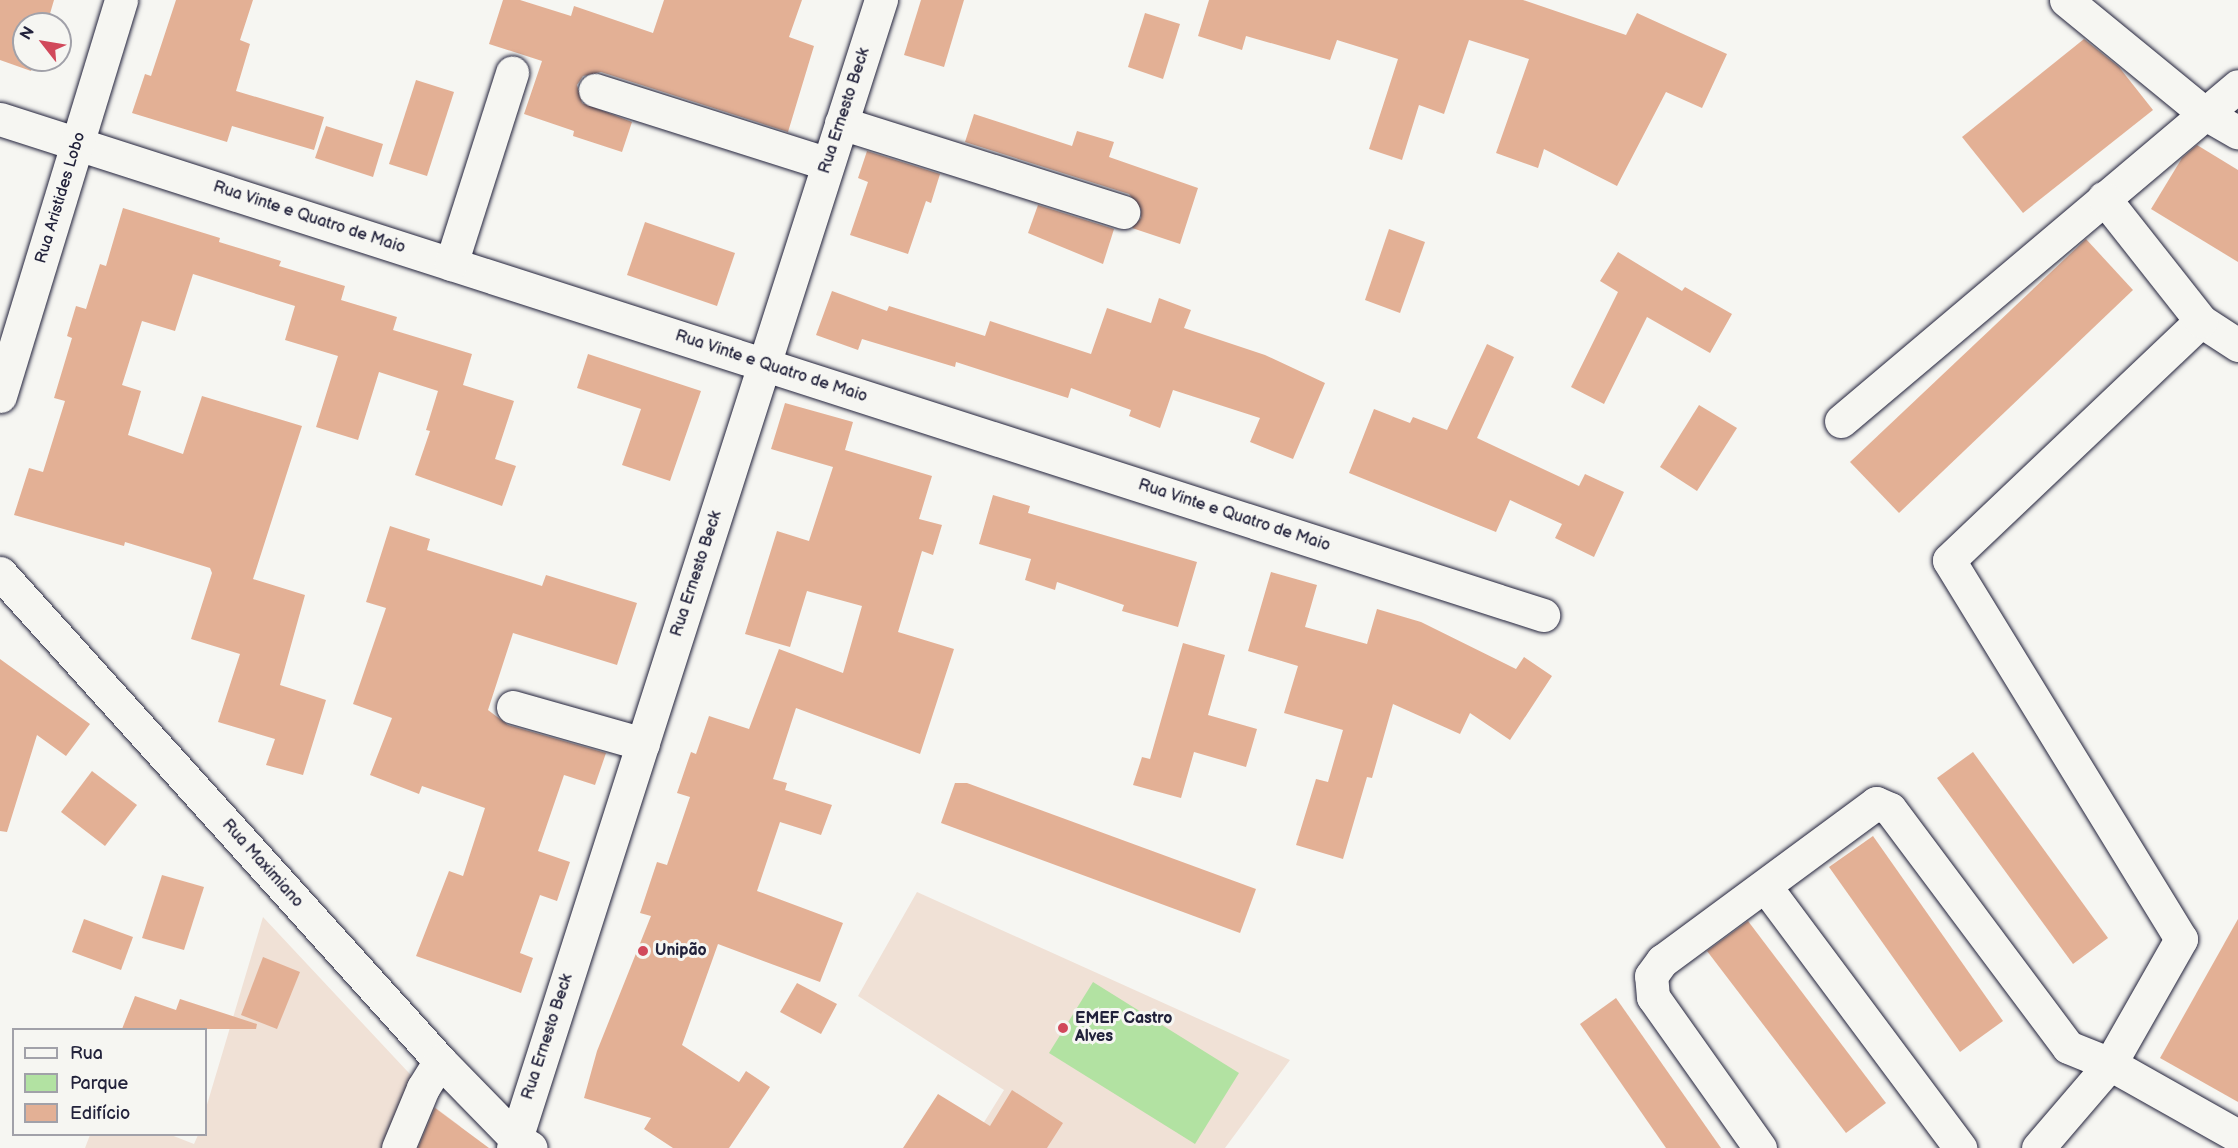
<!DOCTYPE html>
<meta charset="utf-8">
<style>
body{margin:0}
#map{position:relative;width:2238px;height:1148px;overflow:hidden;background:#f6f6f2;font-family:"Balsamiq Sans",sans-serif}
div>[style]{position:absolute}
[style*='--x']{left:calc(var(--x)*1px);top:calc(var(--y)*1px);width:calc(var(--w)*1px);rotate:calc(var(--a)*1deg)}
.built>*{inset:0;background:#f0e1d6}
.green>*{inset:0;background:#b2e2a2}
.building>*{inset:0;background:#e3b095}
.roads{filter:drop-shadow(0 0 2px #22223b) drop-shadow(0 0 2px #22223b)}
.minor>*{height:33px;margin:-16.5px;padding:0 16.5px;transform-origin:16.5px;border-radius:16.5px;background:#f6f6f2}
.dots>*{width:16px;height:16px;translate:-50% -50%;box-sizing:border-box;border:3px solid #f6f6f2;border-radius:50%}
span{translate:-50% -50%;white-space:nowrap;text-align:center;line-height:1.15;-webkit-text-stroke:6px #f6f6f2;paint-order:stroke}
.street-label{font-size:16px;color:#22223b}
.poi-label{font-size:16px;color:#22223b;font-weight:700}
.left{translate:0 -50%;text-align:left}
.legend{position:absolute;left:12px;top:1028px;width:195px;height:108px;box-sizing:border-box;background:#f6f6f2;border:2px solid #a1a1a9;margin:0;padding:8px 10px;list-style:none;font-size:18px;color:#22223b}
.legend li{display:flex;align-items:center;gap:12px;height:30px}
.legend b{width:30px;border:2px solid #a1a1a9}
.north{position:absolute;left:12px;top:12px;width:60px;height:60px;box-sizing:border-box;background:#f6f6f2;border:2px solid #a1a1a9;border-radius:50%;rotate:301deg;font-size:16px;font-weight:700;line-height:24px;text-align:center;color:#22223b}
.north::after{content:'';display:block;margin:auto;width:21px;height:27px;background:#d1495b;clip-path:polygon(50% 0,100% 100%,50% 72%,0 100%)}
</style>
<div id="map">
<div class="built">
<i style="clip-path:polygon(917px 892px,1290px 1060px,1225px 1148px,968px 1148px,1004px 1090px,858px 996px)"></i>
<i style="clip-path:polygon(263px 917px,423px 1088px,428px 1102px,460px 1126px,474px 1148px,85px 1148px,90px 1135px,171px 1135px,194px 1144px,198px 1135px,206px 1134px,206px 1108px)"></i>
</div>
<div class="green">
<i style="clip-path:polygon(1093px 982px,1239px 1073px,1195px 1144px,1049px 1053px)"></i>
</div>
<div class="building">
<i style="clip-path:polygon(0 0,54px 0,47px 24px,24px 24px,24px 60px,35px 60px,31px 71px,0 60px)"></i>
<i style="clip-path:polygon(176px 0,253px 0,240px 40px,250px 44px,236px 91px,324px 117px,314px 150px,232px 126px,227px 142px,132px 113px,145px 74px,151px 76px)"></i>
<i style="clip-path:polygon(503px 0,520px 0,571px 16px,574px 6px,653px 33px,664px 0,802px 0,789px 37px,814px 46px,788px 132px,601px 72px,583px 76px,577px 85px,582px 103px,632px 122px,622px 152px,573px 136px,574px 131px,524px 114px,542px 61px,489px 44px)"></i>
<i style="clip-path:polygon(921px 0,964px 0,944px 67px,904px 55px)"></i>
<i style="clip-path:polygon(1209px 0,1523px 0,1626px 35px,1637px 13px,1727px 54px,1702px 108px,1666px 92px,1617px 186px,1544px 149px,1538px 168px,1496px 153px,1529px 59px,1469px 40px,1444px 114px,1419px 105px,1402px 160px,1369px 149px,1398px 59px,1337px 40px,1330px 60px,1246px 36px,1242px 50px,1198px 36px)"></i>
<i style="clip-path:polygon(1145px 13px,1180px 24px,1163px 79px,1128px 67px)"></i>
<i style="clip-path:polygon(2084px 39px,2119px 67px,2153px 110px,2023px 213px,1962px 137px)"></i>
<i style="clip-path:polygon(416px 80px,454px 92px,427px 176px,389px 164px)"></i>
<i style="clip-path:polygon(974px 114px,1072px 146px,1077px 131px,1114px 142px,1109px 157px,1198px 188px,1180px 244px,1132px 228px,1141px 218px,1141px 209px,1129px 194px,965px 142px)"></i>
<i style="clip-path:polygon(326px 126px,383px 144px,373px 177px,315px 158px)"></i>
<i style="clip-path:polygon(2197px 145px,2238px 170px,2238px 262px,2151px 209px,2182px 158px)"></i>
<i style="clip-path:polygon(867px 151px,940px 174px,931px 203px,926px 201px,908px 254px,850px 235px,868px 182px,858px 178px)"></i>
<i style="clip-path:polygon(1038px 205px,1114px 229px,1103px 264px,1028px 233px)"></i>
<i style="clip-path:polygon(123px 208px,220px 238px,219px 242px,281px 261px,279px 266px,345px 286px,341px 300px,397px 317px,393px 330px,472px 354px,463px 385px,514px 401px,495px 459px,516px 466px,502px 506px,415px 475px,430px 431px,426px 430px,438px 391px,379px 372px,358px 440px,316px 427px,338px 356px,285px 340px,295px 306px,193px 274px,175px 331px,142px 321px,122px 385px,141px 391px,128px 435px,183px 454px,202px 396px,302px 426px,253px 579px,305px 595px,280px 685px,326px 700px,303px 775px,266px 765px,275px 739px,218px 722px,240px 654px,191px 639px,212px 573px,210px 568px,125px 542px,124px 546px,14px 515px,29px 468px,43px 472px,65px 401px,54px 398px,72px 338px,67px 336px,76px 306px,86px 309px,100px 264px,106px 266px)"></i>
<i style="clip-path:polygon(645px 222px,735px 253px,717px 306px,627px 275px)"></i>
<i style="clip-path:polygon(1389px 229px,1425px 242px,1400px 313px,1365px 300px)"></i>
<i style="clip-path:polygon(2086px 239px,2133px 290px,1899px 513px,1850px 462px)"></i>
<i style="clip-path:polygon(1618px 252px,1682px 291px,1685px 287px,1732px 314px,1710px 353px,1647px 317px,1604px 404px,1571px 387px,1618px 292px,1600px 281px)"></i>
<i style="clip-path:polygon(832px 291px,887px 311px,889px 306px,985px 336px,990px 321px,1091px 354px,1107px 308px,1151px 323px,1159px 298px,1191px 310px,1184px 328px,1265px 355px,1325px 383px,1293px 459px,1250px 442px,1260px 418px,1173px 390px,1160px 428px,1129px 416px,1131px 410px,1071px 388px,1068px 398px,956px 362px,955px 367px,862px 339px,858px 350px,816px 335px)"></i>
<i style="clip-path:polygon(1487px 344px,1514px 357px,1477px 438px,1579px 486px,1585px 474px,1624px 492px,1594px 557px,1555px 538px,1562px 524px,1510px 500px,1496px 532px,1349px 473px,1374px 409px,1410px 423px,1413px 417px,1447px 430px)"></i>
<i style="clip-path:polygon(588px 354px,701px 391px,670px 481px,622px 465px,641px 409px,577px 388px)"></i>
<i style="clip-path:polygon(785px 403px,853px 422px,845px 450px,932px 476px,919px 519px,942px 525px,933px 555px,922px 551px,898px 632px,954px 649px,920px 754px,796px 708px,773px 779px,787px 783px,785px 790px,832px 805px,821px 835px,780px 822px,757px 891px,843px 923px,820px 982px,718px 944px,682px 1045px,739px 1082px,746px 1071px,770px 1087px,729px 1148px,673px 1148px,644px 1129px,651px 1118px,584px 1098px,597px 1051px,651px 916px,640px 913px,657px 862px,667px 865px,690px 797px,677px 793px,691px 752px,696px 754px,709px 716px,749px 729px,779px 649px,843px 673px,862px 606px,807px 591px,790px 647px,745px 634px,777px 531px,809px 541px,833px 467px,771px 449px)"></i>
<i style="clip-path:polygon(1699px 405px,1737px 428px,1697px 491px,1660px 467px)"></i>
<i style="clip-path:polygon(993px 495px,1030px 506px,1028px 513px,1197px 562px,1178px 627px,1122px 611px,1124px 605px,1057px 582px,1055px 590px,1025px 580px,1031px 559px,979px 544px)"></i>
<i style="clip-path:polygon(390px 526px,430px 539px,427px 550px,542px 586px,546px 575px,637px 603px,617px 665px,513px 633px,488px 710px,508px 725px,606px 753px,595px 785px,564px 775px,538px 851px,570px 862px,557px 901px,540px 895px,520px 953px,533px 958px,521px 993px,416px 956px,449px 871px,463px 876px,485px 808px,422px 786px,419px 794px,370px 775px,392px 718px,353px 704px,386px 608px,366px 602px)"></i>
<i style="clip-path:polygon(1271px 572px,1317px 585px,1305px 627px,1367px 644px,1377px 609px,1421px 622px,1516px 669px,1524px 657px,1552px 676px,1510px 740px,1470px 713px,1460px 734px,1393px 704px,1372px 778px,1367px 777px,1343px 859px,1296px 845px,1316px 779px,1328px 782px,1343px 730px,1284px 713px,1298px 666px,1248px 651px)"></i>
<i style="clip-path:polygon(1183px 643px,1225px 655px,1208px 715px,1257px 729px,1246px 767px,1194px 752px,1181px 798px,1133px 785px,1142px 757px,1150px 759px)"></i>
<i style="clip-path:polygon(0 659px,90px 724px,66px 756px,37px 735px,7px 832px,0 831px)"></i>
<i style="clip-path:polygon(1973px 752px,2108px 938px,2073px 964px,1937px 778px)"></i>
<i style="clip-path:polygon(92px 771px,137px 805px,105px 846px,61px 812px)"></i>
<i style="clip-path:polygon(955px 783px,967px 783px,1256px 889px,1240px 933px,941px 823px)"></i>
<i style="clip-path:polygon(1873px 836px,2003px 1021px,1960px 1052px,1829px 867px)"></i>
<i style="clip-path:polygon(162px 875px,204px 887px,184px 950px,142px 938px)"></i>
<i style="clip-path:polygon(84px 919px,133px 937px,121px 970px,72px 952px)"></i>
<i style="clip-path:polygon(2238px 919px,2238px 1102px,2160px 1058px)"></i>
<i style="clip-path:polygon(1748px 921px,1886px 1103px,1846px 1133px,1707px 951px)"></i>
<i style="clip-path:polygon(263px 957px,300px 972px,277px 1029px,241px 1015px)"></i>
<i style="clip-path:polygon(797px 983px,837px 1004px,821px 1034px,780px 1012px)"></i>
<i style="clip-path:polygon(135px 996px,176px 1010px,180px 999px,257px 1024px,256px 1029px,122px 1029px)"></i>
<i style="clip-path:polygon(1616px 998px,1721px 1148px,1666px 1148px,1580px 1024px)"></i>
<i style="clip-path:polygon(1012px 1090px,1063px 1123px,1047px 1148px,903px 1148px,938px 1094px,990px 1126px)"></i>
<i style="clip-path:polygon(435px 1108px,489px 1148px,418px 1148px)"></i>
</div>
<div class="roads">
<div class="minor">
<i style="--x:2066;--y:0;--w:178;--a:39.3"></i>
<i style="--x:2204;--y:113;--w:39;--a:30"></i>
<i style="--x:595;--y:90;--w:244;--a:17.6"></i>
<i style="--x:0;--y:119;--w:1621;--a:17.82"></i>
<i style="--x:841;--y:123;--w:296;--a:17.5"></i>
<i style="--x:451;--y:264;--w:201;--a:-72.3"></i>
<i style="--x:2201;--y:321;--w:44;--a:33"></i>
<i style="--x:0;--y:396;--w:414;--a:-73"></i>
<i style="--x:1841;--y:421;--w:519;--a:-40.16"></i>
<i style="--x:0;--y:573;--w:657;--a:47.96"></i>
<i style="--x:440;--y:1061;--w:109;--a:45.7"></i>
<i style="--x:516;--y:1139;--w:17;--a:31"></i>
<i style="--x:513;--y:707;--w:135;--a:15.9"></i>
<i style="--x:1765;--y:886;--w:327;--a:53.3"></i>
<i style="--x:398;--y:1148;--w:65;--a:-67.4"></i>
<i style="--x:423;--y:1088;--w:32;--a:-58"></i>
<i style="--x:513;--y:1148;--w:1206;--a:-72.23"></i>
<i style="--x:1760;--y:1148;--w:185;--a:-125.3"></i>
<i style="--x:1653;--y:997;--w:21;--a:-95"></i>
<i style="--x:1651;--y:976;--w:19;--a:-54"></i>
<i style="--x:1662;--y:961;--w:266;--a:-36.4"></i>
<i style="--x:1876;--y:803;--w:15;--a:23"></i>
<i style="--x:1890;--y:809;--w:297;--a:53.2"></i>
<i style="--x:2068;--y:1047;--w:45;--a:22"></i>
<i style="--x:2110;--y:1064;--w:147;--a:29.4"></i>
<i style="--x:2038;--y:1148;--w:111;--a:-49.4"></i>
<i style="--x:2110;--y:1064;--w:144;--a:-60.4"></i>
<i style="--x:2181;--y:939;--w:444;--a:-121.5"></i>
<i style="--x:1949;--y:560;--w:347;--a:-43.5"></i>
<i style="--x:2201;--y:321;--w:157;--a:-128.3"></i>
</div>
</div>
<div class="dots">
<i style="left:643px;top:951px;background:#d1495b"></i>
<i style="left:1063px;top:1028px;background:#d1495b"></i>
</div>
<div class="street-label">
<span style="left:845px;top:111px;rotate:-72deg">Rua Ernesto Beck</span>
<span style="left:61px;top:198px;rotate:-73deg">Rua Aristides Lobo</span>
<span style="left:309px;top:218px;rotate:18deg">Rua Vinte e Quatro de Maio</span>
<span style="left:771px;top:367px;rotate:18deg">Rua Vinte e Quatro de Maio</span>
<span style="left:1234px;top:516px;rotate:18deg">Rua Vinte e Quatro de Maio</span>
<span style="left:697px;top:574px;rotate:-72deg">Rua Ernesto Beck</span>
<span style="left:262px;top:864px;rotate:48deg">Rua Maximiano</span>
<span style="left:548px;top:1037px;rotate:-72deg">Rua Ernesto Beck</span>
</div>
<div class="poi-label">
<span class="left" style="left:655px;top:951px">Unipão</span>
<span class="left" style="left:1075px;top:1028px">EMEF Castro<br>Alves</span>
</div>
<ul class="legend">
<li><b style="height:8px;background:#f6f6f2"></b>Rua</li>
<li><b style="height:16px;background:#b2e2a2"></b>Parque</li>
<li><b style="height:16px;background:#e3b095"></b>Edifício</li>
</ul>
<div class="north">N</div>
</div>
